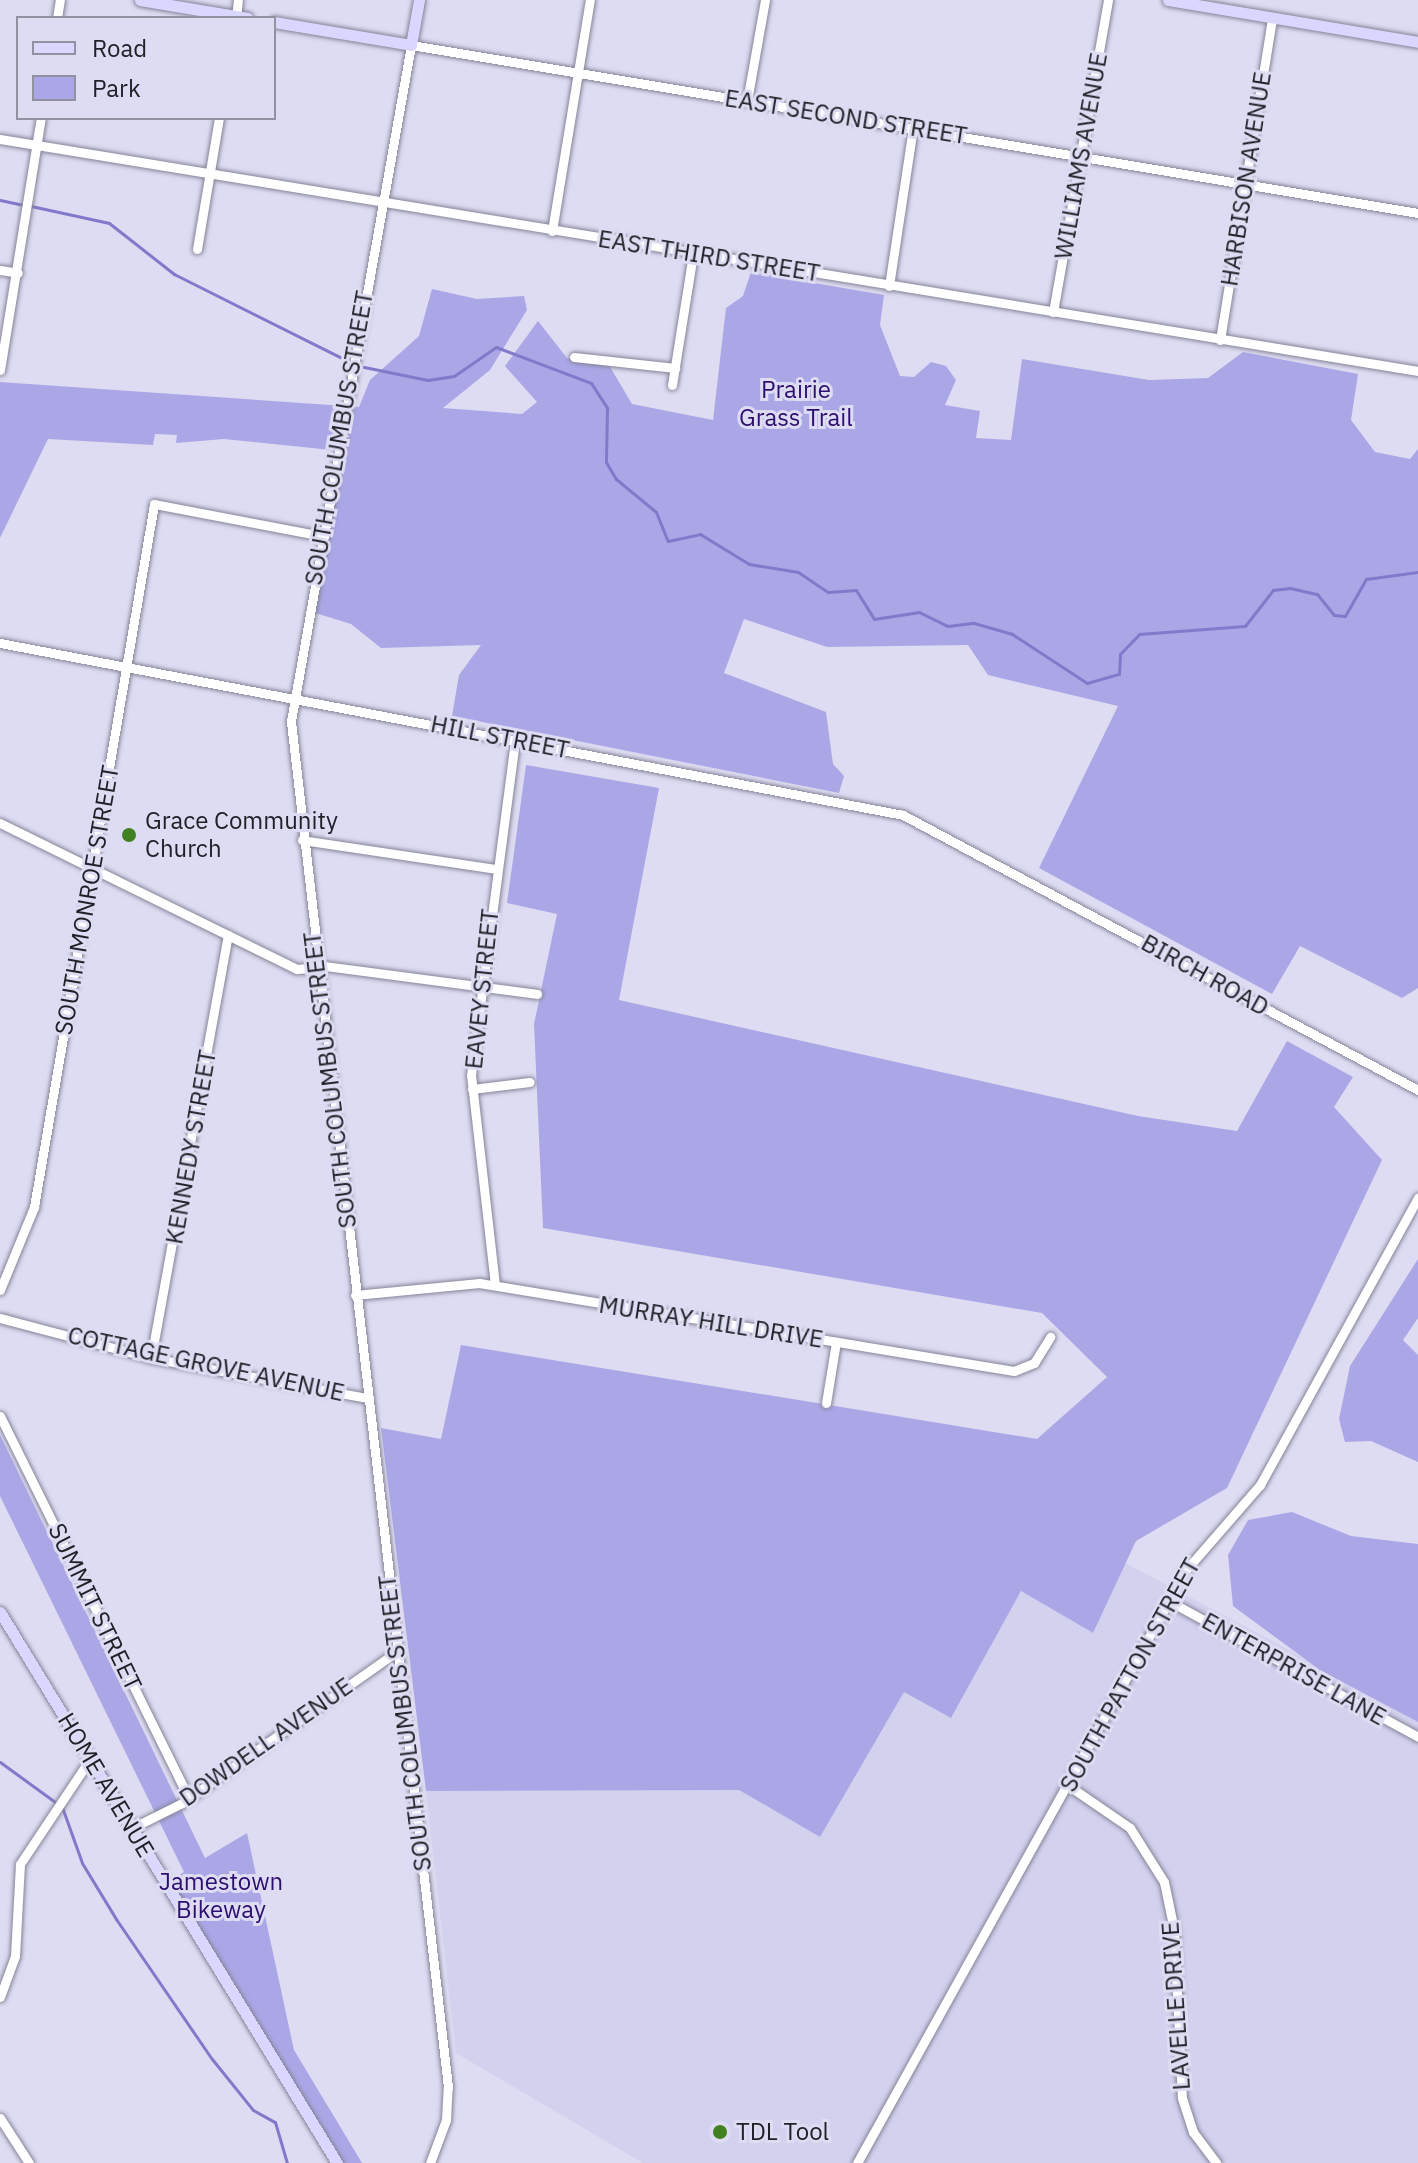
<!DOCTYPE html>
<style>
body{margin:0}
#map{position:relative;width:1418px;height:2163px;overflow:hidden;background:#dddcf2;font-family:"IBM Plex Sans",sans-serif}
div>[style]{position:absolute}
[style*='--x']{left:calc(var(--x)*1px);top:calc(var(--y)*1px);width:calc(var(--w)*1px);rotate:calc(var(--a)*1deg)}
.built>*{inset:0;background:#d2d1ee}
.green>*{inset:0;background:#aba7e7}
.stream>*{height:3px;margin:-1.5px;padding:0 1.5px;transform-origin:1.5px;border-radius:1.5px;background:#8179c9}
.roads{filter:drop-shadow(0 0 2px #858498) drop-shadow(0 0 2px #858498)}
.minor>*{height:9px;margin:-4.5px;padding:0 4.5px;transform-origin:4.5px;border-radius:4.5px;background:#fff}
.major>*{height:11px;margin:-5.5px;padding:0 5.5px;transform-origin:5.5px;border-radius:5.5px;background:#dad7ff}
.dots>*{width:22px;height:22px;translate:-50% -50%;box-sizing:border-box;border:4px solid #dddcf2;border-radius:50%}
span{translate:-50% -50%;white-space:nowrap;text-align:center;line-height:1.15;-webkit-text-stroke:6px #dddcf2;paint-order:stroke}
.street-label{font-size:24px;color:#212129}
.park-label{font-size:24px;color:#2e0f70}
.poi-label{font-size:24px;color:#212129}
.left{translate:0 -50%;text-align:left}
.legend{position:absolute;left:16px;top:16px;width:260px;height:104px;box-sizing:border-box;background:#dddcf2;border:2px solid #9291a2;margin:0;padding:10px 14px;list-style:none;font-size:24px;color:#212129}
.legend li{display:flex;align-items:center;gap:16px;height:40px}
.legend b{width:40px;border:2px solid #9291a2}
</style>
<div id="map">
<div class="built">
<i style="clip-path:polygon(1125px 1563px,1418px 1718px,1418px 2163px,643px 2163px,456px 2053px,426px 1791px,739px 1790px,820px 1837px,904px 1691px,951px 1718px,1021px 1591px,1092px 1633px)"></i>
</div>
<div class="green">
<i style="clip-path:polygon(751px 272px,884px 295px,880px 325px,900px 376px,914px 377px,931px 362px,946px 366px,956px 380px,945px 405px,980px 411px,976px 438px,1011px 440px,1022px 359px,1149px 380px,1208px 378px,1243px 352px,1358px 374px,1351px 420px,1375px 452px,1410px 459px,1418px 449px,1418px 988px,1402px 998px,1300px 946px,1272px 994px,1039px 868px,1118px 706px,988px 675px,968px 645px,827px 647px,744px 619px,724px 673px,826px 712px,833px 764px,844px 776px,839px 793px,452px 716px,459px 675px,481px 645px,381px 648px,351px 624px,312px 612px,341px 451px,224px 439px,176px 443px,177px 435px,155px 434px,153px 445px,48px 439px,0 538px,0 382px,359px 407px,370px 380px,419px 336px,432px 289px,477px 299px,524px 296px,527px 310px,490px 370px,443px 408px,522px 414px,537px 402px,505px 366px,538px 321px,567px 358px,609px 365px,632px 404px,713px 420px,726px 308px,743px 296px)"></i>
<i style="clip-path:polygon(526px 765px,659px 788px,619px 1000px,1138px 1116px,1237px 1131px,1287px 1041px,1353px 1077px,1334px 1107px,1382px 1160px,1227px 1488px,1136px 1541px,1093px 1633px,1021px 1591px,951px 1718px,904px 1692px,820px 1837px,739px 1790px,426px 1791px,381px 1428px,441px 1439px,461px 1345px,1037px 1439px,1107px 1377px,1042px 1313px,543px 1228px,534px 1024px,557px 914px,507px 903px)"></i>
<i style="clip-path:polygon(1418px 1259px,1418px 1318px,1403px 1340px,1418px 1355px,1418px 1462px,1371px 1441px,1345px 1442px,1339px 1419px,1350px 1366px)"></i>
<i style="clip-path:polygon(0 1435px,205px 1858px,247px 1833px,294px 2050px,362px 2163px,337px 2163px,166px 1883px,184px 1872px,0 1496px)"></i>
<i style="clip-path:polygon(1292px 1512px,1351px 1536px,1418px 1544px,1418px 1722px,1320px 1670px,1233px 1606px,1228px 1555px,1248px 1520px)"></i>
</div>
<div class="stream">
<i style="--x:0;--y:200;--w:24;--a:12"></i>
<i style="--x:31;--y:206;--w:80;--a:12.3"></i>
<i style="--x:109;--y:223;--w:83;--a:38.1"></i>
<i style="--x:174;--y:274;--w:188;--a:26.6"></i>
<i style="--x:364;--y:367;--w:65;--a:11.5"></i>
<i style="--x:428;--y:380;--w:26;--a:-9"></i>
<i style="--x:454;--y:376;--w:51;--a:-34.6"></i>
<i style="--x:496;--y:347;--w:102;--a:20.8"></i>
<i style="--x:591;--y:383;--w:30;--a:57"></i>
<i style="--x:607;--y:408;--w:54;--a:91.1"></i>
<i style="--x:606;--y:462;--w:20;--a:60"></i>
<i style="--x:616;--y:479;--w:52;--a:39.5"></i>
<i style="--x:656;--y:512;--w:31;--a:68"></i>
<i style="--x:668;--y:541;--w:33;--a:-12"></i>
<i style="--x:700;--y:534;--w:57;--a:31.5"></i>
<i style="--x:749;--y:564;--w:50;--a:9.3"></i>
<i style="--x:798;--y:572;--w:36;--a:34"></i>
<i style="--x:828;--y:592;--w:28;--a:-4"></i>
<i style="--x:856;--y:590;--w:34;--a:58"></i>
<i style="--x:874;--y:619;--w:46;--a:-8.8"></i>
<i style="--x:919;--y:612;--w:32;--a:26"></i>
<i style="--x:948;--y:626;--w:26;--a:-7"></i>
<i style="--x:974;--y:623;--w:40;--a:16"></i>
<i style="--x:1012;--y:634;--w:90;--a:33.2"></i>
<i style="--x:1087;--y:683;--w:33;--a:-16"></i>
<i style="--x:1119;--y:674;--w:20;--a:-87"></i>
<i style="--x:1120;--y:654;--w:28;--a:-46"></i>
<i style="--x:1139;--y:634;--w:106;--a:-4.3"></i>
<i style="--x:1245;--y:626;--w:46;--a:-52.1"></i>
<i style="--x:1273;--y:590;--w:17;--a:-7"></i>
<i style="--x:1290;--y:588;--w:28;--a:13"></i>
<i style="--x:1317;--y:594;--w:27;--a:51"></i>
<i style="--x:1334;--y:615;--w:11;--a:5"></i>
<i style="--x:1345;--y:616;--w:43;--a:-60.4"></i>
<i style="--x:1366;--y:579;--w:52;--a:-7.7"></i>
<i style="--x:0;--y:1762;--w:77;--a:36"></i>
<i style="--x:62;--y:1807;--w:59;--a:70.3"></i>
<i style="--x:82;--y:1863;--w:66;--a:58.7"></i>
<i style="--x:116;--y:1919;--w:170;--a:55.6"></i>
<i style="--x:212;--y:2059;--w:65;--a:51.2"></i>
<i style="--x:253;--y:2110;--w:25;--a:29"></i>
<i style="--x:275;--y:2122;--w:43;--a:73.7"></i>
</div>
<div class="roads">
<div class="minor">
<i style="--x:57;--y:18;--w:18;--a:-81"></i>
<i style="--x:236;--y:18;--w:18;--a:-84"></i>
<i style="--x:747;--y:101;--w:103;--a:-79.9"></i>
<i style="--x:0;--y:139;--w:1437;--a:9.29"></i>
<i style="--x:552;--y:231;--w:234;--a:-80.7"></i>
<i style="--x:197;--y:249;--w:133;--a:-80.5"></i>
<i style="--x:0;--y:270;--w:18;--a:9"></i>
<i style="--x:889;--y:286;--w:160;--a:-81.4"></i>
<i style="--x:1053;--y:312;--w:317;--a:-80"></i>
<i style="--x:1220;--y:340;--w:326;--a:-80.8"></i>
<i style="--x:574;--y:357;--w:102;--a:6.2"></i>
<i style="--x:0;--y:370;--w:255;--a:-80.8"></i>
<i style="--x:672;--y:385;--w:133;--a:-80.9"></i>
<i style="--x:0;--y:643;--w:919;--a:10.78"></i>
<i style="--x:903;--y:815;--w:584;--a:28.1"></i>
<i style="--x:0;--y:823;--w:331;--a:26.2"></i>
<i style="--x:297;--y:969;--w:21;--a:-5"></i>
<i style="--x:302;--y:840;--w:196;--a:8.5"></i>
<i style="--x:317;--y:965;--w:222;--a:7.5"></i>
<i style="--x:472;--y:1089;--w:58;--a:-6.9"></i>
<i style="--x:495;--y:1285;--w:211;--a:-96.5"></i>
<i style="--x:471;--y:1075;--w:338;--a:-82.5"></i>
<i style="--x:0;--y:1290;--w:90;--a:-67.7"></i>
<i style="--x:34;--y:1207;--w:713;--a:-80.31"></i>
<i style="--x:154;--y:504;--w:170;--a:10.8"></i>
<i style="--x:355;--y:1295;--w:125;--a:-5.5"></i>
<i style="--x:479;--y:1283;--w:542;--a:9.34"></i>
<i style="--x:1014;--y:1371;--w:22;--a:-22"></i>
<i style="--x:1034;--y:1363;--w:31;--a:-58"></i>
<i style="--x:0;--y:1318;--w:156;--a:14.8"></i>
<i style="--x:151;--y:1358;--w:220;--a:10.5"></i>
<i style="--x:151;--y:1358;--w:430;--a:-79.7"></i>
<i style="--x:826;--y:1403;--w:62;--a:-80.7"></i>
<i style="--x:0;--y:1416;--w:426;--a:63.7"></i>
<i style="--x:1169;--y:1601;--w:284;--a:28.6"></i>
<i style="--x:1069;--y:1786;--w:74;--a:34.5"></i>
<i style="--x:1130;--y:1828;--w:64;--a:57.8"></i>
<i style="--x:1164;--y:1882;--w:49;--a:78.2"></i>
<i style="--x:1174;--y:1930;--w:168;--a:87.3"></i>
<i style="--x:1182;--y:2098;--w:36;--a:72"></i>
<i style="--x:1193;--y:2132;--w:39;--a:53"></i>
<i style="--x:132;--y:1828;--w:56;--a:-26.6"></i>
<i style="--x:182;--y:1803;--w:262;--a:-35.2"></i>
<i style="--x:0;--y:1997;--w:44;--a:-69.9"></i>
<i style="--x:15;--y:1956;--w:92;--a:-86.9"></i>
<i style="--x:20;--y:1864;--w:126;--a:-56.3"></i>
<i style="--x:0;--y:2118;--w:54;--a:57.2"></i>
<i style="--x:430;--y:2163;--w:46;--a:-69.6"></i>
<i style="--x:446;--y:2120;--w:33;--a:-87"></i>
<i style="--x:448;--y:2087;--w:1375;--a:-96.56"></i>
<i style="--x:291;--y:721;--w:687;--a:-79.93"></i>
<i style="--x:411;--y:45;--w:1021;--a:9.47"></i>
<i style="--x:857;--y:2163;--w:678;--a:-60.98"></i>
<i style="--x:1186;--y:1570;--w:113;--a:-49"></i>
<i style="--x:1260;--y:1485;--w:328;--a:-61.2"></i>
</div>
<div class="major">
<i style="--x:140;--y:0;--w:109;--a:9.5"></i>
<i style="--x:1168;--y:0;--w:254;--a:9.5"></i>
<i style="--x:274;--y:22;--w:139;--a:9.5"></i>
<i style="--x:411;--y:45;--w:46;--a:-79.9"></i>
<i style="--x:0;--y:1612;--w:646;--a:58.55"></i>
</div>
</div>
<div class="dots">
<i style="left:129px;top:835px;background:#418121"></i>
<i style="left:720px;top:2132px;background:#418121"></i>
</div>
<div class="street-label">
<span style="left:846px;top:117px;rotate:9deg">EAST SECOND STREET</span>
<span style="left:1081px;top:156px;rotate:-80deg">WILLIAMS AVENUE</span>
<span style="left:1246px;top:179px;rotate:-81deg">HARBISON AVENUE</span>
<span style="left:709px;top:256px;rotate:9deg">EAST THIRD STREET</span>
<span style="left:339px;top:438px;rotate:-80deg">SOUTH COLUMBUS STREET</span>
<span style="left:500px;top:737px;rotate:11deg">HILL STREET</span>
<span style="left:87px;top:900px;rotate:-80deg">SOUTH MONROE STREET</span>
<span style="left:1205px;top:975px;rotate:29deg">BIRCH ROAD</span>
<span style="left:482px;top:989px;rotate:-84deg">EAVEY STREET</span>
<span style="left:330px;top:1080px;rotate:-97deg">SOUTH COLUMBUS STREET</span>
<span style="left:191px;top:1147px;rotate:-80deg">KENNEDY STREET</span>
<span style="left:711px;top:1322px;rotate:9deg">MURRAY HILL DRIVE</span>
<span style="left:206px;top:1364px;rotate:12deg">COTTAGE GROVE AVENUE</span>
<span style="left:95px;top:1607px;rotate:64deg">SUMMIT STREET</span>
<span style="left:1294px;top:1669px;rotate:29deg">ENTERPRISE LANE</span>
<span style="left:1130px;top:1675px;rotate:-61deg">SOUTH PATTON STREET</span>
<span style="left:405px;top:1723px;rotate:-97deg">SOUTH COLUMBUS STREET</span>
<span style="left:266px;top:1742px;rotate:-35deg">DOWDELL AVENUE</span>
<span style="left:106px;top:1785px;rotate:59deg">HOME AVENUE</span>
<span style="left:1176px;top:2006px;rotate:-94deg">LAVELLE DRIVE</span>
</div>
<div class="park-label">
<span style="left:796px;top:404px">Prairie<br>Grass Trail</span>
<span style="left:221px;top:1896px">Jamestown<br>Bikeway</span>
</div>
<div class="poi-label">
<span class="left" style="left:145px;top:835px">Grace Community<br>Church</span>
<span class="left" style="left:736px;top:2132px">TDL Tool</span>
</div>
<ul class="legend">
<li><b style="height:10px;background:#dad7ff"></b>Road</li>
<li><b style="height:22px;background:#aba7e7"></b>Park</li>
</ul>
</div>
